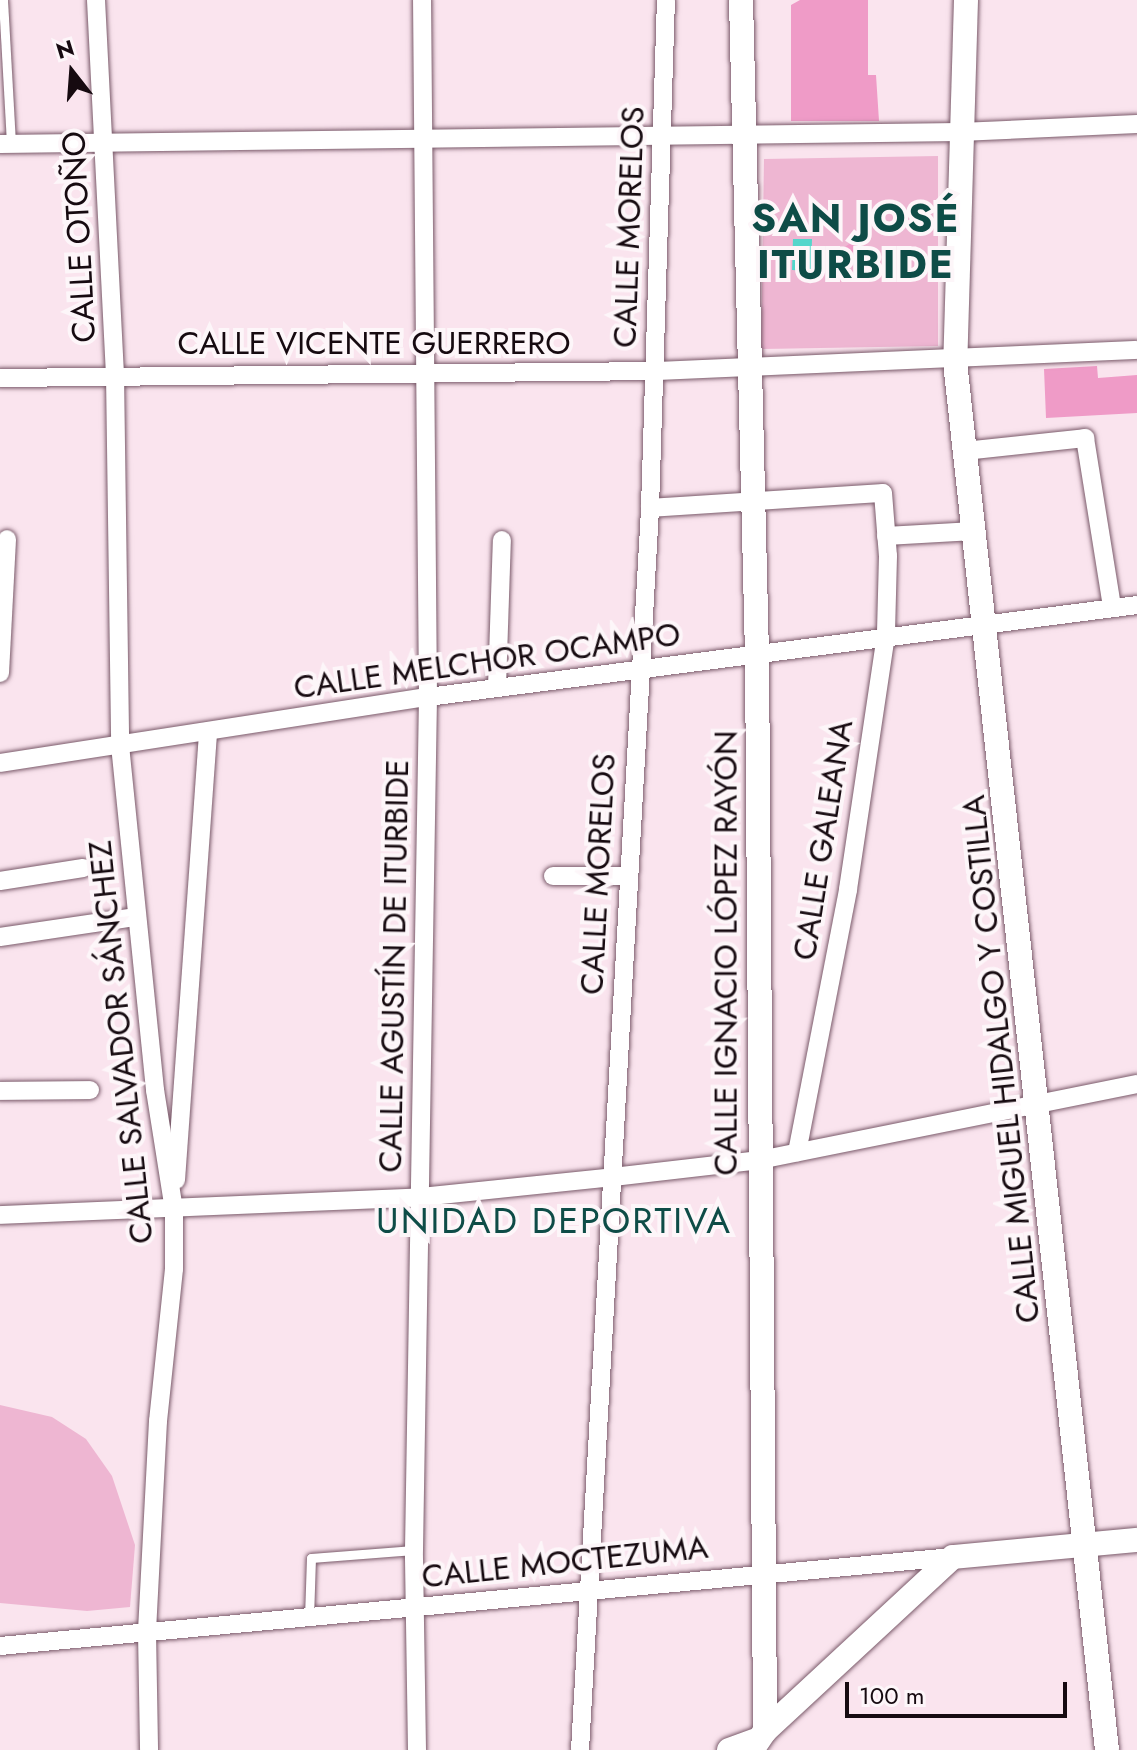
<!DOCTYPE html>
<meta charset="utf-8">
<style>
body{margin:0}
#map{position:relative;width:1137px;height:1750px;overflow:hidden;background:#fae4ee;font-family:Jost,sans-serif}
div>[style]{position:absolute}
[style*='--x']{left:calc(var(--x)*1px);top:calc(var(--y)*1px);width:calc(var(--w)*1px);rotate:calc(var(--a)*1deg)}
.green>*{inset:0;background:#eeb6d2}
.water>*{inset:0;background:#54d6cb}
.building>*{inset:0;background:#ef9bc7}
.round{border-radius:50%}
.roads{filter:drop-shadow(0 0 2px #7a5a6a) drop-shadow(0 0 2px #7a5a6a)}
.lane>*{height:9px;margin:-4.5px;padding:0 4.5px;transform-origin:4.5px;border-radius:4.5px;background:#fff}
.street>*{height:18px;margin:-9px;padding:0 9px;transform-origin:9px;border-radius:9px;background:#fff}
.secondary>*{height:24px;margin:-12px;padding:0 12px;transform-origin:12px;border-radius:12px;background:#fff}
span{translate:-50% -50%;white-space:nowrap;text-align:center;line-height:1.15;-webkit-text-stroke:8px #fdf6f9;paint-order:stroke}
.street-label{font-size:32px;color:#160a10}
.quarter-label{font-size:36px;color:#0e4c47;letter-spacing:2px}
.district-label{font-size:40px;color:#0e4c47;font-weight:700;letter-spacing:2px}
.north{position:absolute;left:32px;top:32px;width:80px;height:80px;-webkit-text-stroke:6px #fdf6f9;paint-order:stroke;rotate:343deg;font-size:22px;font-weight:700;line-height:32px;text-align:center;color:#160a10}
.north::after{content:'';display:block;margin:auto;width:28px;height:36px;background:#160a10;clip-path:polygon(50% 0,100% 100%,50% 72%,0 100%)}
.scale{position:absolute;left:845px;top:1682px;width:222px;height:36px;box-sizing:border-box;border:4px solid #160a10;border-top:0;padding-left:10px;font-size:24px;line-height:28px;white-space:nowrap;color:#160a10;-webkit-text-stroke:6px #fdf6f9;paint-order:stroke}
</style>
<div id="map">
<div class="green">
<i style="clip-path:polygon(938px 156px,938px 346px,761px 349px,764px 159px)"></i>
<i style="clip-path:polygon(0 1405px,52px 1417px,86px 1439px,112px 1476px,135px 1545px,130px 1607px,87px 1611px,0 1603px)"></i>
</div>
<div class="water">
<i style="clip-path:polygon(793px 239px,812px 239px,811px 271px,792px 270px)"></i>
</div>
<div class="building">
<i style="clip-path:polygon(800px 0,868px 0,868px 75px,876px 75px,879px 121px,791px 121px,791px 5px)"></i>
<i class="round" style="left:844px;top:243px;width:18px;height:18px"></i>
<i style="clip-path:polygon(1097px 366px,1098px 378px,1137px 375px,1137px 413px,1046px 418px,1044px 369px)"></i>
</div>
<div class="roads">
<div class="lane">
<i style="--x:3;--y:0;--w:144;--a:86.8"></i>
<i style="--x:309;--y:1618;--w:60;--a:-88.1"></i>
<i style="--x:311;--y:1558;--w:103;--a:-4.4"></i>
</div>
<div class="street">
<i style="--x:96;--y:0;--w:374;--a:87.1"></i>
<i style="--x:115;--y:374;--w:371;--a:89.2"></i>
<i style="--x:120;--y:745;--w:347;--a:84.2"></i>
<i style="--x:155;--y:1090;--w:121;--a:81"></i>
<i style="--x:174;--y:1210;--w:59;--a:90"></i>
<i style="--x:174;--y:1269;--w:153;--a:96"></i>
<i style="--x:158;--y:1421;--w:211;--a:93"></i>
<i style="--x:147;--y:1632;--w:118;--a:89"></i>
<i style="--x:0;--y:144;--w:960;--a:-0.72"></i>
<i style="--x:960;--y:132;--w:177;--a:-2.6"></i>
<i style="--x:0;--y:378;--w:655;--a:-0.61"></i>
<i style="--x:655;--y:371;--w:482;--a:-2.5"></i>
<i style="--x:964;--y:451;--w:122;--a:-6.1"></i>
<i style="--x:1085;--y:438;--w:171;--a:80.9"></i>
<i style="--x:650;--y:508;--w:233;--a:-3.7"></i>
<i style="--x:883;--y:493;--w:63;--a:85.5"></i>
<i style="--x:888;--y:556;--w:79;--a:91.5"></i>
<i style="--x:886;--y:635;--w:258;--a:98.5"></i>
<i style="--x:848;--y:890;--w:267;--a:101"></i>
<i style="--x:886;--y:536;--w:88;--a:-3.3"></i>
<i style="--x:0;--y:673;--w:134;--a:-87"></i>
<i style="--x:497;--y:687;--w:147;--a:-88.1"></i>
<i style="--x:0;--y:763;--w:433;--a:-8.8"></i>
<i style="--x:428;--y:697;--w:715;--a:-7.39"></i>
<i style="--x:553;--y:876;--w:75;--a:0"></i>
<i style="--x:0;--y:881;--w:84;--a:-8.9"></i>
<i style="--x:0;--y:937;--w:136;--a:-8.4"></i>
<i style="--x:0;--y:1091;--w:90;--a:-0.6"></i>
<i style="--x:176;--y:1180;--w:449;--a:-85.9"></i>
<i style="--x:0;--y:1215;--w:421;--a:-2.4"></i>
<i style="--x:421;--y:1197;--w:193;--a:-5.9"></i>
<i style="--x:613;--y:1177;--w:148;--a:-6.6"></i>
<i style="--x:760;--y:1160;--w:385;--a:-11.4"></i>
<i style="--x:0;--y:1646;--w:957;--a:-5.34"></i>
<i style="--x:417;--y:1750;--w:200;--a:-90.9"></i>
<i style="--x:414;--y:1550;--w:853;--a:-89.06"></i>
<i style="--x:428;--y:697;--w:697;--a:-90.49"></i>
<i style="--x:580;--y:1750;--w:1244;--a:-86.77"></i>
<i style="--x:650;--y:508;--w:508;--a:-88.2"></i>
</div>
<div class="secondary">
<i style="--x:741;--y:0;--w:655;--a:88.6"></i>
<i style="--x:757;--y:655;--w:1076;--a:89.57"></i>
<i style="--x:966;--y:0;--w:362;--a:91.7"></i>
<i style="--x:955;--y:362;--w:1396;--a:83.75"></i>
<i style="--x:729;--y:1750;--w:27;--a:-20"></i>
<i style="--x:752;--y:1750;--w:23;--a:-56"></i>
<i style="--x:765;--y:1731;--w:256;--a:-42.8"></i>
<i style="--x:953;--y:1557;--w:185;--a:-5.3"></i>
</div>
</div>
<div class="street-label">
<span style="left:629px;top:227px;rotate:-88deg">CALLE MORELOS</span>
<span style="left:79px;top:237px;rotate:-93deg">CALLE OTOÑO</span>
<span style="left:374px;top:343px">CALLE VICENTE GUERRERO</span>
<span style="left:487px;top:661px;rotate:-8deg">CALLE MELCHOR OCAMPO</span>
<span style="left:823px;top:840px;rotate:-81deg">CALLE GALEANA</span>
<span style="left:598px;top:874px;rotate:-87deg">CALLE MORELOS</span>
<span style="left:726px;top:953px;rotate:-90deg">CALLE IGNACIO LÓPEZ RAYÓN</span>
<span style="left:394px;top:966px;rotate:-89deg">CALLE AGUSTÍN DE ITURBIDE</span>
<span style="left:121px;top:1042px;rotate:-96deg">CALLE SALVADOR SÁNCHEZ</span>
<span style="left:1001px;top:1059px;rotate:-96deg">CALLE MIGUEL HIDALGO Y COSTILLA</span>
<span style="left:565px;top:1562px;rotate:-6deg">CALLE MOCTEZUMA</span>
</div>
<div class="quarter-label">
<span style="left:554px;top:1221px">UNIDAD DEPORTIVA</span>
</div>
<div class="district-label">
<span style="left:856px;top:241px">SAN JOSÉ<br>ITURBIDE</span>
</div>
<div class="north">N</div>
<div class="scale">100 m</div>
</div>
